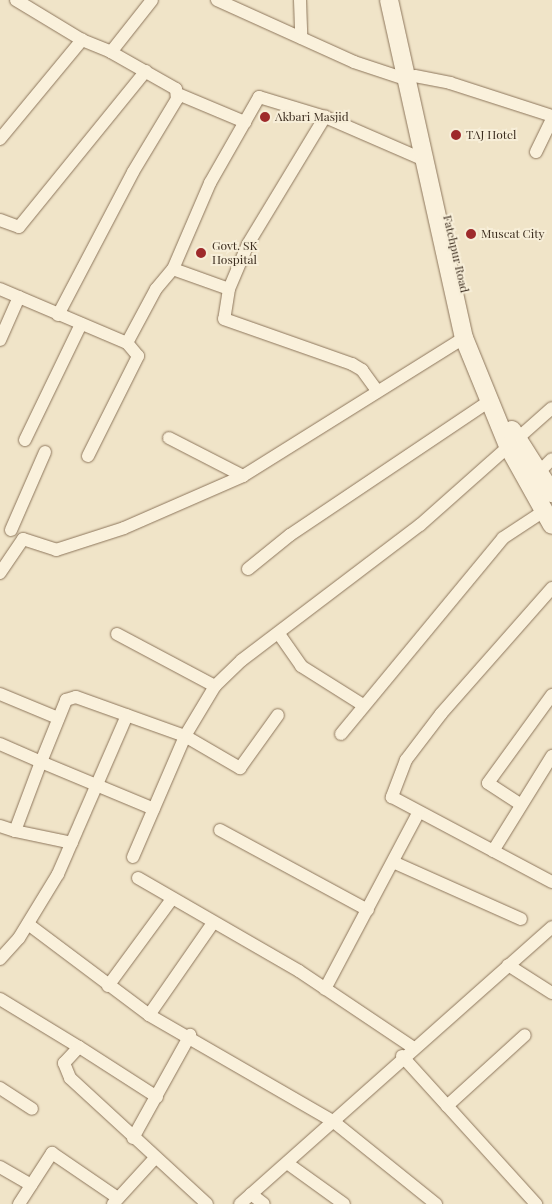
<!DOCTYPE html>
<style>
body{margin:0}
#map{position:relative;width:552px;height:1204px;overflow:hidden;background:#f0e4c8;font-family:"Playfair Display",serif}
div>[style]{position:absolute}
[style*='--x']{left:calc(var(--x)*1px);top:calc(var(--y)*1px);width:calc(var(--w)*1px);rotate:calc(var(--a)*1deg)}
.roads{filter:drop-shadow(0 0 1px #8d765c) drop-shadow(0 0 1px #8d765c)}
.street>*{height:12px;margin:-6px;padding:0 6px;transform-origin:6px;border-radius:6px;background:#faf1dc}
.secondary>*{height:18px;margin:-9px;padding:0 9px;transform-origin:9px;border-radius:9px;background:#faf1dc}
.dots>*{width:14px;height:14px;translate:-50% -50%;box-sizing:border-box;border:2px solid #f7eed8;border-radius:50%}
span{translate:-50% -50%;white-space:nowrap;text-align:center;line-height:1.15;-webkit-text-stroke:4px #f7eed8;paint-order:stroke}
.poi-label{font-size:12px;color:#3d2e20}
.left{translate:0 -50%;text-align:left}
.street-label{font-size:12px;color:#3d2e20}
</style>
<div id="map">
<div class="roads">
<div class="street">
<i style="--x:16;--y:0;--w:77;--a:31.2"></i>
<i style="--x:217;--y:0;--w:150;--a:24.3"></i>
<i style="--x:354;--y:62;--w:54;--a:18.4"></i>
<i style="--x:300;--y:0;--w:38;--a:88"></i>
<i style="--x:415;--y:76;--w:36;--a:11"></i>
<i style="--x:450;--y:83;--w:107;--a:17.9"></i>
<i style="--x:178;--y:94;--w:73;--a:22.7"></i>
<i style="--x:0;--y:139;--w:129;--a:-50.4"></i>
<i style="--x:82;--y:40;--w:31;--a:22"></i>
<i style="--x:111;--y:52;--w:66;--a:-51.7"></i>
<i style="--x:536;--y:152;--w:37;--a:-64"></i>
<i style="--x:0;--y:220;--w:20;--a:20"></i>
<i style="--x:19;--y:227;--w:201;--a:-50.9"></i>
<i style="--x:173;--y:269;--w:94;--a:-66.7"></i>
<i style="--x:210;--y:183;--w:99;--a:-60.3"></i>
<i style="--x:259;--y:97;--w:69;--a:16.9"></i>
<i style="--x:325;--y:117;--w:106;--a:23.4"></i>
<i style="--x:0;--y:289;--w:138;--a:23"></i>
<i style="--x:229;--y:289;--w:30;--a:99"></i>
<i style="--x:224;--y:319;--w:136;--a:19.4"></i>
<i style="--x:352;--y:364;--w:12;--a:31"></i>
<i style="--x:362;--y:370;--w:26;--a:54"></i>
<i style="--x:58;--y:315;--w:161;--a:-62.3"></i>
<i style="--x:133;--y:172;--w:85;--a:-58.9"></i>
<i style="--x:177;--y:99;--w:10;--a:-96"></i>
<i style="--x:176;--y:89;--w:75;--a:-150.4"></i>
<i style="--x:0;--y:340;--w:47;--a:-66.2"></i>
<i style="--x:169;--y:438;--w:83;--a:27.2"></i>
<i style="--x:25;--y:440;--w:129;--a:-64.2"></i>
<i style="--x:88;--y:456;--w:112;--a:-63.4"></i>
<i style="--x:138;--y:356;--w:17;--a:-130"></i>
<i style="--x:127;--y:343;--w:61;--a:-61.8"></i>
<i style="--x:156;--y:289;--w:26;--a:-50"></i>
<i style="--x:173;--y:269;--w:59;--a:19.7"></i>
<i style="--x:229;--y:289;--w:49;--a:-67.1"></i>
<i style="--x:248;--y:244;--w:149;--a:-58.8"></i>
<i style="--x:539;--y:472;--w:18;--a:-45"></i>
<i style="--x:11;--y:530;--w:85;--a:-66.4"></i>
<i style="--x:248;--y:569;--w:54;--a:-39"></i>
<i style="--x:290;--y:535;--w:239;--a:-33.9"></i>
<i style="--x:0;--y:573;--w:41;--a:-55.9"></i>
<i style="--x:23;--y:539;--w:35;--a:18"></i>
<i style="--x:56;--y:550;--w:71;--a:-17.9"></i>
<i style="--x:124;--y:528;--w:130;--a:-23.6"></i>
<i style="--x:243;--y:476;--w:261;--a:-32"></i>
<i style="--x:552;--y:588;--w:168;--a:131.4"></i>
<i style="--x:441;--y:714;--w:58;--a:127.3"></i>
<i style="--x:406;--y:760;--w:40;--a:111"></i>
<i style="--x:392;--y:797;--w:181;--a:28"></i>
<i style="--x:117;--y:634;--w:111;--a:28"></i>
<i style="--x:279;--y:634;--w:39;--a:55"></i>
<i style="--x:301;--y:666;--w:73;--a:32.2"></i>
<i style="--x:0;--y:694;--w:63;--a:22.5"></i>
<i style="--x:341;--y:734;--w:254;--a:-50.4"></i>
<i style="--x:503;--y:538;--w:49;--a:-33.4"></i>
<i style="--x:0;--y:744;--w:45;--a:23.7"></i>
<i style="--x:41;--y:762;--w:67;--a:-68"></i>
<i style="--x:66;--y:700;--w:10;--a:-17"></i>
<i style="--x:76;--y:697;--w:116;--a:19.7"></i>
<i style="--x:185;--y:736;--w:64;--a:30.2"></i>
<i style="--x:240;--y:768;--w:65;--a:-54.4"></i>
<i style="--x:520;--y:804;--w:38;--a:-147"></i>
<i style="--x:488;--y:783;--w:109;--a:-54"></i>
<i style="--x:0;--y:826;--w:16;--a:18"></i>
<i style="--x:15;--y:831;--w:74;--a:-69.4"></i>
<i style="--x:41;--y:762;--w:122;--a:22.6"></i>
<i style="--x:220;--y:830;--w:168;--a:28.4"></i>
<i style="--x:15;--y:831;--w:58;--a:11.9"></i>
<i style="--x:493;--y:851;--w:112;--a:-58.2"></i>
<i style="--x:133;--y:857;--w:132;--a:-66.7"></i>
<i style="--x:185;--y:736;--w:58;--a:-59"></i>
<i style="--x:215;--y:686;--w:37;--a:-44"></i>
<i style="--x:242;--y:660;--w:223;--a:-37.2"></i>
<i style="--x:420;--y:525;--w:176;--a:-41.6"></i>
<i style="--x:393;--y:862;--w:140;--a:24"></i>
<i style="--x:138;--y:878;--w:186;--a:30"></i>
<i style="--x:299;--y:971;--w:136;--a:33.9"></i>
<i style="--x:28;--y:924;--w:151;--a:36.9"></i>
<i style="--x:149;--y:1015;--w:214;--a:30"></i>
<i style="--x:334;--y:1122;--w:131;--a:38.8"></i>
<i style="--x:0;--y:959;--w:28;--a:-48"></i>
<i style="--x:19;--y:938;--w:75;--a:-58.6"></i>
<i style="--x:58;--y:874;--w:173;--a:-66.5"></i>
<i style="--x:508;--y:965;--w:52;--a:32.5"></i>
<i style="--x:108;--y:986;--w:108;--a:-53.7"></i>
<i style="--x:325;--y:989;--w:199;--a:-62.1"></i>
<i style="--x:0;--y:999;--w:92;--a:31.3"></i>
<i style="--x:149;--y:1015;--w:112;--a:-55.2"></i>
<i style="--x:402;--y:1056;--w:200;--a:47.8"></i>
<i style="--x:0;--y:1088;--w:38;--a:33"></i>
<i style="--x:157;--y:1097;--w:93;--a:-147.3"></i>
<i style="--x:79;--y:1047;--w:22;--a:133"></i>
<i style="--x:64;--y:1063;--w:16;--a:68"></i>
<i style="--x:70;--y:1078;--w:186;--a:42.6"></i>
<i style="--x:447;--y:1106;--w:105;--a:-42.3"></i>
<i style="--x:133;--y:1138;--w:118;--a:-61"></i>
<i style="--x:287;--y:1163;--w:70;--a:35.7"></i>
<i style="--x:0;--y:1167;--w:36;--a:30"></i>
<i style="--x:251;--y:1194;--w:16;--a:38"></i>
<i style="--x:19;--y:1204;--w:61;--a:-57.1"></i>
<i style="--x:52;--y:1153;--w:80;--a:34.3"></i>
<i style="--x:113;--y:1204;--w:62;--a:-47.6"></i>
<i style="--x:240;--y:1204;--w:417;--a:-41.6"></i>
</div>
<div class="secondary">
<i style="--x:389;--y:0;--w:346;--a:77.5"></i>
<i style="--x:464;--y:338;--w:117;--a:67.8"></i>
<i style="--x:508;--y:446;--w:90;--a:60.9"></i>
<i style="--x:512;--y:430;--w:75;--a:57.6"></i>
</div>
</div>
<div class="dots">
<i style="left:265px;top:117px;background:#9e2a2b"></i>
<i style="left:456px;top:135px;background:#9e2a2b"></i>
<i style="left:471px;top:234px;background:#9e2a2b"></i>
<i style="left:201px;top:253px;background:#9e2a2b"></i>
</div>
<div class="poi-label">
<span class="left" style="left:275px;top:117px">Akbari Masjid</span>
<span class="left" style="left:466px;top:135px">TAJ Hotel</span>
<span class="left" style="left:481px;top:234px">Muscat City</span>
<span class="left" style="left:212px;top:253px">Govt. SK<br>Hospital</span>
</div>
<div class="street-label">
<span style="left:456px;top:254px;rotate:77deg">Fatehpur Road</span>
</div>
</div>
